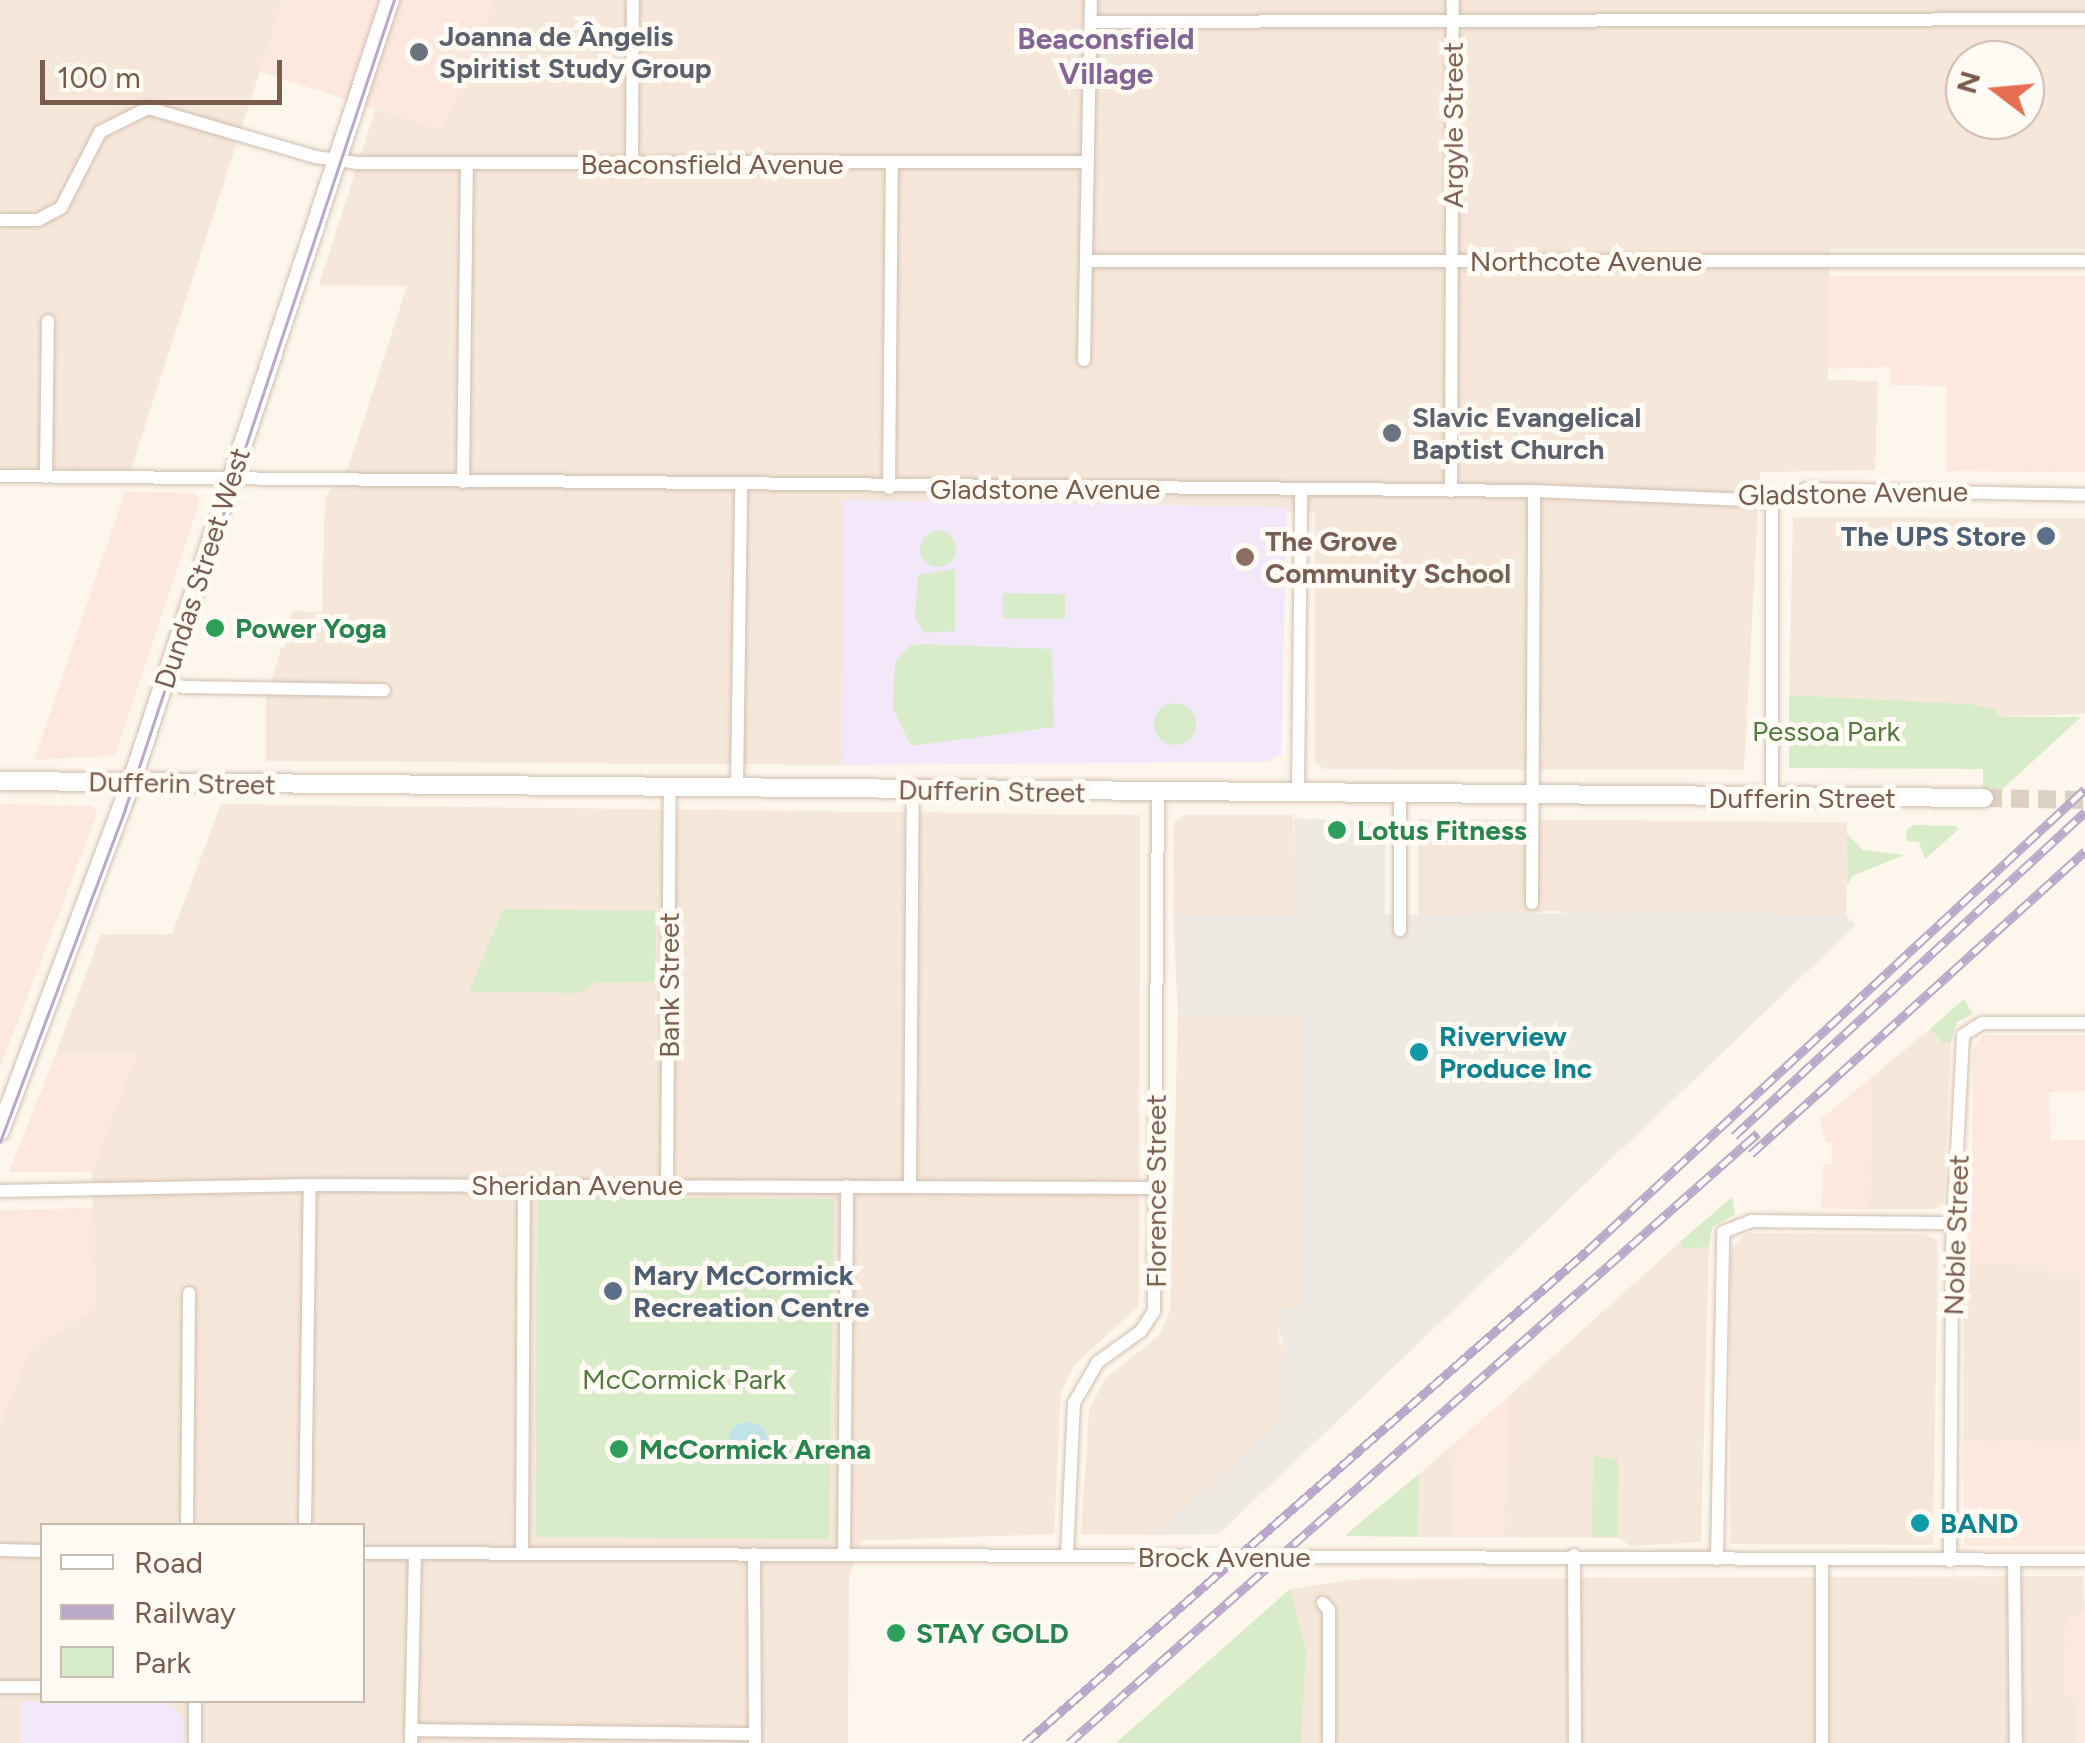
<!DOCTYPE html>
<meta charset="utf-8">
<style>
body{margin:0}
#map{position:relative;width:2085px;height:1743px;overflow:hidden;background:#fdf6ec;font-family:Figtree,sans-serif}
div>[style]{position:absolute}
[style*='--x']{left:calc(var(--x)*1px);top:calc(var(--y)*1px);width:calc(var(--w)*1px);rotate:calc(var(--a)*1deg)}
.residential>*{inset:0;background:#f5e8da}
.commercial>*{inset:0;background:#fde8e0}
.industrial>*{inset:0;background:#efe9e4}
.education>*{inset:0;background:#f3e8fa}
.green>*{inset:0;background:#d8ecc9}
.round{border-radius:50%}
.water>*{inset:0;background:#bfe3e8}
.secondary-tunnel>*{height:18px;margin-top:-9px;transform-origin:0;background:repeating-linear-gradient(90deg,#dcd0c4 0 18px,transparent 0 27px)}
.roads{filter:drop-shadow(0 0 2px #d1beb0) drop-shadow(0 0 2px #d1beb0)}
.street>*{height:12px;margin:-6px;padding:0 6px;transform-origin:6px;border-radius:6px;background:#fff}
.secondary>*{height:18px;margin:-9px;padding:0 9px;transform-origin:9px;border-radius:9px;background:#fff}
.tram>*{height:2.5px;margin:-1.25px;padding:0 1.25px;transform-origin:1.25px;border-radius:1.25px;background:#b9a8c9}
.rail>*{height:9px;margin-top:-4.5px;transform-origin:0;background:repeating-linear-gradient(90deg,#fffaf3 0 15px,#b9a8c9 0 30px);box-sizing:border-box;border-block:2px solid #b9a8c9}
.dots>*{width:28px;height:28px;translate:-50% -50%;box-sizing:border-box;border:5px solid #fffaf3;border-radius:50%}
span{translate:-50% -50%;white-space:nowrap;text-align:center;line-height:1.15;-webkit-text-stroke:10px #fffaf3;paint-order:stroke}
.worship-label{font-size:28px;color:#5b616d;font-weight:700}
.left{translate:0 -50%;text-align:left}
.street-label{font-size:28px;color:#7a5c4d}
.service-label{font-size:28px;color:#4e5e75;font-weight:700}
.right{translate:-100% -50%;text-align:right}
.education-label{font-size:28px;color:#785e54;font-weight:700}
.leisure-label{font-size:28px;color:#27864d;font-weight:700}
.park-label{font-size:28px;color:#537a41}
.culture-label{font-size:28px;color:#0d838f;font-weight:700}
.neighbourhood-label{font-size:30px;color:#846695;font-weight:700}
.legend{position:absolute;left:40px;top:1523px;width:325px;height:180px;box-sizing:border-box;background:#fffaf3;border:2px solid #cabbb1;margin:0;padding:12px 18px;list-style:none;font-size:30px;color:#7a5c4d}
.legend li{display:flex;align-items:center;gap:20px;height:50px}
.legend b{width:50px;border:2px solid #cabbb1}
.north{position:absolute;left:1945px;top:40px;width:100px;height:100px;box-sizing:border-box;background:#fffaf3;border:2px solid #cabbb1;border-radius:50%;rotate:286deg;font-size:28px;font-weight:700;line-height:40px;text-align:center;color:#7a5c4d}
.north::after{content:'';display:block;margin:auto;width:35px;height:45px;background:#e76f51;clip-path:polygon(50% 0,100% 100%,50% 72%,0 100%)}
.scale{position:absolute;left:40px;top:60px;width:242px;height:45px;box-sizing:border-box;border:5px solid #7a5c4d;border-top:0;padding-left:12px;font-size:30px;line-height:35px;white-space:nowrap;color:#7a5c4d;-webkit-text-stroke:8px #fffaf3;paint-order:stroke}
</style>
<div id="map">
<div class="residential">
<i style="clip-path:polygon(0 0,283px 0,130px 472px,0 467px)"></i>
<i style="clip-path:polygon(evenodd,494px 0,2085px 0,2085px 249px,1830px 249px,1828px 380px,1878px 381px,1875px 470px,1760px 472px,1744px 770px,1324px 769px,1315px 762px,1315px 512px,844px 500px,842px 765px,266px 761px,266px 699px,292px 611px,322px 612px,325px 498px,348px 468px,407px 286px,319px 285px,376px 107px,442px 130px,494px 0,1965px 60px,2025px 60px,2025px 120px,1965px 120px,1965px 60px)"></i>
<i style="clip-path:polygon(1793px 517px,2085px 518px,2085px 714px,1997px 717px,1969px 704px,1789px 695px)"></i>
<i style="clip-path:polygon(evenodd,221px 804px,1140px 815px,1139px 1306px,1074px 1365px,1061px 1393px,1054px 1534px,861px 1541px,849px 1579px,848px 1743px,0 1743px,0 1424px,30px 1350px,95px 1308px,92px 1166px,137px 1054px,56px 1053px,101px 934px,172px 934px,221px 804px,42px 1526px,362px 1526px,362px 1700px,42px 1700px,42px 1526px)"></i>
<i style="clip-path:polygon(1185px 815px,1293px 815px,1293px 916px,1173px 915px,1174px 823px)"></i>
<i style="clip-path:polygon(1418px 819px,1847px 822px,1846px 916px,1583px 917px,1553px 910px,1509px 918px,1418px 918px)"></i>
<i style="clip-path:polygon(1178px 1014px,1302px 1016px,1297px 1309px,1279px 1309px,1279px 1339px,1287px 1354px,1279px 1423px,1154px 1535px,1081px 1534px,1089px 1409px,1105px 1379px,1160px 1334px,1170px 1311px)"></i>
<i style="clip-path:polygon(1930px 1029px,1941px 1043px,1951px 1042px,1944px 1203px,1935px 1209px,1869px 1209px,1872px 1077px)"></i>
<i style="clip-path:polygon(1747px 1233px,1926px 1234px,1938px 1241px,1933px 1545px,1730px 1544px,1730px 1250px)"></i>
<i style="clip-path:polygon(1680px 1242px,1709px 1247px,1701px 1542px,1630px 1546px,1619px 1538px,1504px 1537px,1509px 1396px)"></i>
<i style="clip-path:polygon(1964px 1263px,2049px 1265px,2049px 1274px,2079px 1274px,2079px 1443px,1963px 1441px)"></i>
<i style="clip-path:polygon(1455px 1443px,1454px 1537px,1417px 1537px,1419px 1474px)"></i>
<i style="clip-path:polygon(2083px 1576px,2083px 1612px,2067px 1620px,2064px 1695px,2074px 1695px,2079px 1743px,1116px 1743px,1290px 1589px,1359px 1579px)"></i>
</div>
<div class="commercial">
<i style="clip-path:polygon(283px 0,494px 0,442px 131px,259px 71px)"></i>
<i style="clip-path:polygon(1830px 276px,2085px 276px,2085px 472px,1947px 471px,1947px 386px,1891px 385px,1890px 367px,1828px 369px)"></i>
<i style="clip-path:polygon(125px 492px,193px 493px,200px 499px,115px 756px,34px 760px)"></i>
<i style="clip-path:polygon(0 804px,93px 806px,97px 814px,0 1068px)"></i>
<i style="clip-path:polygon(1983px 1035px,2085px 1035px,2085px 1091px,2049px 1092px,2050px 1140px,2085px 1140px,2085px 1546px,1964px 1546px,1963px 1441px,2079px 1442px,2079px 1274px,2048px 1274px,2048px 1265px,1964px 1263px,1972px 1198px,1973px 1048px)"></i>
<i style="clip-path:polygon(56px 1053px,137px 1053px,92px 1172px,9px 1172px)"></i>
<i style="clip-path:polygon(1872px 1077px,1869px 1209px,1822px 1209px,1823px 1164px,1832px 1164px,1832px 1143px,1826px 1142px,1820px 1120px)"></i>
<i style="clip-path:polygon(93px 1208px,95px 1308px,30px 1350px,0 1424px,0 1210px)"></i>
<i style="clip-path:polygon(1509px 1396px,1504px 1537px,1454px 1537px,1455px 1443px)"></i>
<i style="clip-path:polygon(2085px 1576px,2085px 1743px,2079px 1743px,2074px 1696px,2064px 1695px,2067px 1620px,2082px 1612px)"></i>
</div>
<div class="industrial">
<i style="clip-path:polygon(1294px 818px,1386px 823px,1385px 915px,1692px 912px,1846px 916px,1856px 925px,1219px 1534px,1154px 1535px,1279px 1423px,1278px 1362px,1286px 1354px,1276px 1320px,1279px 1309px,1297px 1309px,1302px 1016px,1178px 1014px,1173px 915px,1292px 916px)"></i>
</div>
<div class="education">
<i style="clip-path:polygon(843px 500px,1287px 507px,1281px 754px,1268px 762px,842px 765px)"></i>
<i style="clip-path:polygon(167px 1701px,183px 1718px,183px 1743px,22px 1743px,22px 1702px)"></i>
</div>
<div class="green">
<i class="round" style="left:920px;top:531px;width:36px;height:36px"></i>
<i style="clip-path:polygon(955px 569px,955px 631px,924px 633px,915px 617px,918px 575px)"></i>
<i style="clip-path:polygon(1003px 593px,1065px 594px,1065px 619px,1003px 618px)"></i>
<i style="clip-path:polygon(922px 644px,1052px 649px,1054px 727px,911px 746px,893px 709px,895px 662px,909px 646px)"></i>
<i style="clip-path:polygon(1789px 695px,1969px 704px,1997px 710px,1997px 717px,2081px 717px,1983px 807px,1983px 769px,1789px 768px)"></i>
<i class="round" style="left:1154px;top:703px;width:42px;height:42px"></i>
<i style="clip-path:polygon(1915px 825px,1955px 826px,1959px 829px,1925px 859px,1919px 842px,1906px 841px,1907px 829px)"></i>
<i style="clip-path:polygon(1847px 834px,1863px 850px,1904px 855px,1852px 876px,1847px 886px)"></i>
<i style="clip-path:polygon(503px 909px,656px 911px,655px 982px,593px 983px,581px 993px,469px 992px)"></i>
<i style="clip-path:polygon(1964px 999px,1973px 1014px,1957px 1022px,1951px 1042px,1942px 1043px,1930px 1029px)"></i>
<i style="clip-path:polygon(537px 1197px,834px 1199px,829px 1539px,536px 1537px)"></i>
<i style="clip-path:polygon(1732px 1197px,1735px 1214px,1712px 1227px,1709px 1247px,1684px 1248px,1680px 1242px)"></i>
<i style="clip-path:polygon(1593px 1456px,1618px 1460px,1617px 1537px,1592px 1537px)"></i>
<i style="clip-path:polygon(1419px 1474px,1417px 1537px,1345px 1536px,1362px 1521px)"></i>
<i style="clip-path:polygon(1290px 1589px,1306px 1650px,1301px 1743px,1116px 1743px)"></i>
</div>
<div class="water">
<i class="round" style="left:728px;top:1422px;width:40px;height:40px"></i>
</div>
<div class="secondary-tunnel">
<i style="--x:1984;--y:798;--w:101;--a:1.1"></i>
</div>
<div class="roads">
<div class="street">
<i style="--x:1091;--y:22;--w:994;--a:-0.17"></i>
<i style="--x:632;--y:165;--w:165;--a:-89.7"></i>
<i style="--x:0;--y:220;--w:38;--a:0"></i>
<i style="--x:38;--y:220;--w:26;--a:-28"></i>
<i style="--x:61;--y:208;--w:85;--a:-62.8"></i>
<i style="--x:100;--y:132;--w:54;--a:-26.6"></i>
<i style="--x:148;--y:108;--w:175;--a:16.3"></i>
<i style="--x:316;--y:157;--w:41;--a:8.3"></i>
<i style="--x:357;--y:163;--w:731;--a:-0.08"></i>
<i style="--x:1087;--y:261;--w:998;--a:0"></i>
<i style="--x:1084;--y:360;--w:360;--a:-88.9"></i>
<i style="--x:0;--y:476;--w:1534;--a:0.56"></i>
<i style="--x:1534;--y:491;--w:238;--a:2.4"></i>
<i style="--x:1772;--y:501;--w:36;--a:-19"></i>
<i style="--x:1806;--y:489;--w:279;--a:1.2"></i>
<i style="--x:46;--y:477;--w:156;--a:-89.3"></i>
<i style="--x:463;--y:482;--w:318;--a:-89.3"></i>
<i style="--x:889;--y:488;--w:324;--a:-89.5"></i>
<i style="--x:1451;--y:491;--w:491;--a:-89.8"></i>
<i style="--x:1772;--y:501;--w:296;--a:90"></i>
<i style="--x:164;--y:681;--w:21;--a:17"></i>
<i style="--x:184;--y:687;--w:200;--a:0.9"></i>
<i style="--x:737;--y:787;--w:301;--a:-89.2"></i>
<i style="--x:1298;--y:793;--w:303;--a:-89.4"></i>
<i style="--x:1400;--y:794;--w:136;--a:90"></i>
<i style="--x:1532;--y:903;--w:412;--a:-89.7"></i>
<i style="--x:667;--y:1184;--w:397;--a:-89.6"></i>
<i style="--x:910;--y:1185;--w:395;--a:-89.6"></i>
<i style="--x:0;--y:1191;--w:310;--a:-1.1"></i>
<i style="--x:310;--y:1185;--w:845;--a:0.2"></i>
<i style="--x:187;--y:1526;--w:233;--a:-89.5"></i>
<i style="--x:305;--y:1526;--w:341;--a:-89.2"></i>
<i style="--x:0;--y:1550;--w:42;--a:1.4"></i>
<i style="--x:362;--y:1553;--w:1723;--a:0.23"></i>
<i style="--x:522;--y:1553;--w:368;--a:-89.7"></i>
<i style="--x:754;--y:1554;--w:189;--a:89.7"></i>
<i style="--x:844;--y:1555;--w:369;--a:-89.5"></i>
<i style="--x:1574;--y:1555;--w:188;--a:89.7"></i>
<i style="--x:1067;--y:1556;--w:153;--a:-87.4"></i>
<i style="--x:1074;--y:1403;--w:48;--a:-59.7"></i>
<i style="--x:1098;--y:1362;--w:53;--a:-35.8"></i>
<i style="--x:1141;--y:1331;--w:24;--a:-57"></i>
<i style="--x:1154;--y:1311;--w:518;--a:-89.56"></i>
<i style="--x:1717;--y:1559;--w:327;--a:-88.9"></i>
<i style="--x:1723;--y:1232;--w:31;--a:-21"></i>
<i style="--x:1752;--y:1221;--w:203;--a:0.6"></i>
<i style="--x:1822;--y:1560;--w:183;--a:90"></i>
<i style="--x:2014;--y:1560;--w:183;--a:89.4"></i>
<i style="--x:1950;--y:1561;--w:314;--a:-89.6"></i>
<i style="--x:1952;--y:1247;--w:212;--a:-87"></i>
<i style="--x:1963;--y:1035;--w:22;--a:-32"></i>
<i style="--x:1982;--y:1023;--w:103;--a:0"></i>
<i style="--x:1323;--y:1603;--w:9;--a:49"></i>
<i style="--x:1329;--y:1610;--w:133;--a:90"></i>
<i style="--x:0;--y:1687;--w:42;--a:0"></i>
<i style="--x:195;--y:1700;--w:43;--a:90"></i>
<i style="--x:411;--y:1730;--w:344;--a:0.7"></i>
<i style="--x:411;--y:1743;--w:190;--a:-88.8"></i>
</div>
<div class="secondary">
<i style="--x:0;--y:781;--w:1984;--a:0.49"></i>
<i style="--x:0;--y:1131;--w:372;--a:-69.4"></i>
<i style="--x:131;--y:783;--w:825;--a:-71.7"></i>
</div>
</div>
<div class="tram">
<i style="--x:0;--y:1142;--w:353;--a:-69.4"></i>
<i style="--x:124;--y:812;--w:856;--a:-71.61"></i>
</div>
<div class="rail">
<i style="--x:1734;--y:1136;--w:478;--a:-42.7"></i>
<i style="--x:1751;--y:1154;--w:451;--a:-42.2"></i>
<i style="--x:1025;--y:1743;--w:747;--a:-41.2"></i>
<i style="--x:1587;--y:1251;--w:679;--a:-42.85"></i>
<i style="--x:1069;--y:1743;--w:920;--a:-41.52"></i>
</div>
<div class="dots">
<i style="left:419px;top:52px;background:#6b7280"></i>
<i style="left:1392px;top:433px;background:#6b7280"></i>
<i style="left:2046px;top:536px;background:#5c6f8a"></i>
<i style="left:1245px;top:557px;background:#8d6e63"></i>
<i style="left:215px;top:628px;background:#2e9e5b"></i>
<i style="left:1337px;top:830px;background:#2e9e5b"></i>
<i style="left:1419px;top:1052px;background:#0f9aa8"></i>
<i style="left:613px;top:1291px;background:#5c6f8a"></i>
<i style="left:619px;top:1449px;background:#2e9e5b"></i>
<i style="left:1920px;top:1523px;background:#0f9aa8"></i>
<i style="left:896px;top:1633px;background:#2e9e5b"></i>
</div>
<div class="worship-label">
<span class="left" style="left:439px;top:52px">Joanna de Ângelis<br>Spiritist Study Group</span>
<span class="left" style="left:1412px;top:433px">Slavic Evangelical<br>Baptist Church</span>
</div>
<div class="street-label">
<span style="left:1453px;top:125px;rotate:-90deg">Argyle Street</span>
<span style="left:712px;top:164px">Beaconsfield Avenue</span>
<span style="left:1586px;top:261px">Northcote Avenue</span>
<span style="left:1045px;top:489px">Gladstone Avenue</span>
<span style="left:1853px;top:493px;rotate:-1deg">Gladstone Avenue</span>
<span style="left:202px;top:568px;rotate:-72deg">Dundas Street West</span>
<span style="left:182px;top:783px;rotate:1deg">Dufferin Street</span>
<span style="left:992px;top:791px;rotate:1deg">Dufferin Street</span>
<span style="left:1802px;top:798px">Dufferin Street</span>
<span style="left:669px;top:985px;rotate:-90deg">Bank Street</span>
<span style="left:577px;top:1185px">Sheridan Avenue</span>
<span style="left:1156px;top:1191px;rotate:-90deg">Florence Street</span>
<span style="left:1956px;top:1235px;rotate:-88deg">Noble Street</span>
<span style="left:1224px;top:1557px">Brock Avenue</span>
</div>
<div class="service-label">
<span class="right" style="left:2026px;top:536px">The UPS Store</span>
<span class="left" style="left:633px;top:1291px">Mary McCormick<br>Recreation Centre</span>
</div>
<div class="education-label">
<span class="left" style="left:1265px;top:557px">The Grove<br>Community School</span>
</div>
<div class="leisure-label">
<span class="left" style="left:235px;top:628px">Power Yoga</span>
<span class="left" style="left:1357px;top:830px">Lotus Fitness</span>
<span class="left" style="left:639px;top:1449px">McCormick Arena</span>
<span class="left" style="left:916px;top:1633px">STAY GOLD</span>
</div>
<div class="park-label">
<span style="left:1826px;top:731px">Pessoa Park</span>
<span style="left:684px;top:1379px">McCormick Park</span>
</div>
<div class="culture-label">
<span class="left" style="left:1439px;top:1052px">Riverview<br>Produce Inc</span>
<span class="left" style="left:1940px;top:1523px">BAND</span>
</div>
<div class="neighbourhood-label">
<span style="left:1106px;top:56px">Beaconsfield<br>Village</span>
</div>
<ul class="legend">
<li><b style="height:12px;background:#fff"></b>Road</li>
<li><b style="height:12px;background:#b9a8c9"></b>Railway</li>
<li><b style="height:28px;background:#d8ecc9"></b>Park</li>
</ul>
<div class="north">N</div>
<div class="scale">100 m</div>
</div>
